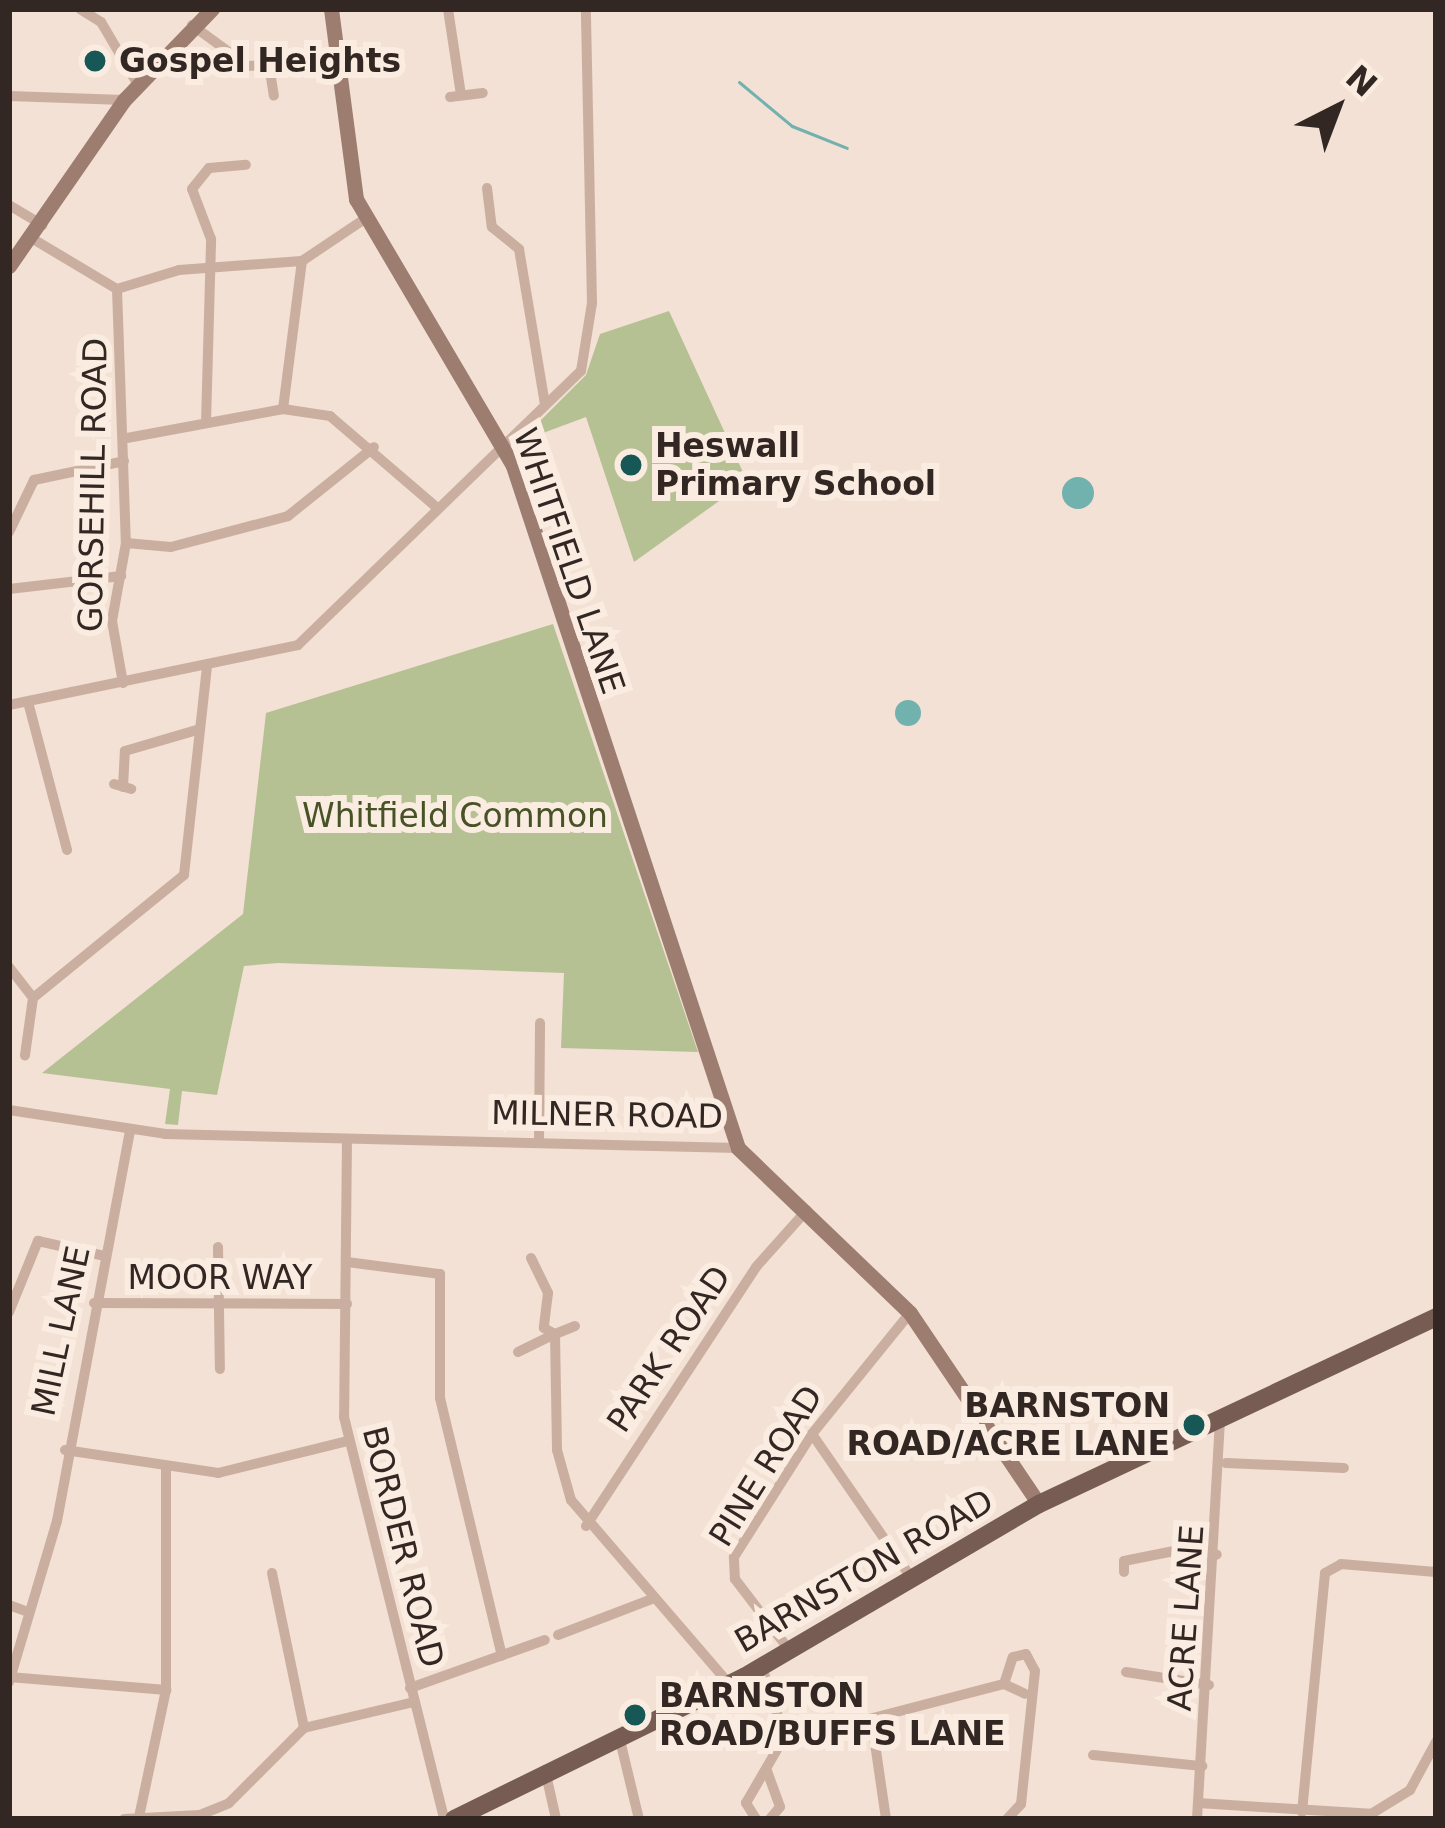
<!DOCTYPE html>
<style>
body{margin:0}
#map{position:relative;width:1445px;height:1828px;overflow:hidden;background:#f2e1d4;font-family:"DejaVu Sans",sans-serif}
div>[style]{position:absolute}
[style*='--x']{left:calc(var(--x)*1px);top:calc(var(--y)*1px);width:calc(var(--w)*1px);rotate:calc(var(--a)*1deg)}
.green>*{inset:0;background:#b6c193}
.water>*{inset:0;background:#71b1ae}
.round{border-radius:50%}
.stream>*{height:3px;margin:-1.5px;padding:0 1.5px;transform-origin:1.5px;border-radius:1.5px;background:#71b1ae}
.street>*{height:10px;margin:-5px;padding:0 5px;transform-origin:5px;border-radius:5px;background:#caafa0}
.secondary>*{height:15px;margin:-7.5px;padding:0 7.5px;transform-origin:7.5px;border-radius:7.5px;background:#9e7d71}
.primary>*{height:18px;margin:-9px;padding:0 9px;transform-origin:9px;border-radius:9px;background:#775c53}
.dots>*{width:33px;height:33px;translate:-50% -50%;box-sizing:border-box;border:6px solid #faece0;border-radius:50%}
span{translate:-50% -50%;white-space:nowrap;text-align:center;line-height:1.15;-webkit-text-stroke:12px #faece0;paint-order:stroke}
.poi-label{font-size:33px;color:#332724;font-weight:700}
.left{translate:0 -50%;text-align:left}
.right{translate:-100% -50%;text-align:right}
.street-label{font-size:33px;color:#332724}
.park-label{font-size:33px;color:#475326}
.frame{position:absolute;inset:0;border:12px solid #332724;pointer-events:none}
.north{position:absolute;left:1277px;top:48px;width:120px;height:120px;-webkit-text-stroke:9px #faece0;paint-order:stroke;rotate:42deg;font-size:33px;font-weight:700;line-height:48px;text-align:center;color:#332724}
.north::after{content:'';display:block;margin:auto;width:42px;height:54px;background:#332724;clip-path:polygon(50% 0,100% 100%,50% 72%,0 100%)}
</style>
<div id="map">
<div class="green">
<i style="clip-path:polygon(669px 311px,747px 481px,634px 562px,586px 417px,519px 442px,586px 375px,600px 334px)"></i>
<i style="clip-path:polygon(553px 624px,698px 1052px,561px 1048px,564px 973px,278px 963px,244px 966px,217px 1095px,182px 1091px,178px 1125px,165px 1124px,170px 1089px,42px 1073px,243px 914px,266px 713px)"></i>
</div>
<div class="water">
<i class="round" style="left:1062px;top:477px;width:32px;height:32px"></i>
<i class="round" style="left:895px;top:700px;width:26px;height:26px"></i>
</div>
<div class="stream">
<i style="--x:739;--y:82;--w:69;--a:39.7"></i>
<i style="--x:792;--y:126;--w:59;--a:21.8"></i>
</div>
<div class="street">
<i style="--x:80;--y:9;--w:25;--a:32"></i>
<i style="--x:101;--y:22;--w:71;--a:59.5"></i>
<i style="--x:448;--y:9;--w:87;--a:81.4"></i>
<i style="--x:192;--y:25;--w:69;--a:36.2"></i>
<i style="--x:248;--y:66;--w:21;--a:-3"></i>
<i style="--x:269;--y:65;--w:31;--a:81"></i>
<i style="--x:9;--y:96;--w:115;--a:2"></i>
<i style="--x:450;--y:97;--w:33;--a:-7"></i>
<i style="--x:487;--y:188;--w:39;--a:83"></i>
<i style="--x:492;--y:227;--w:35;--a:39"></i>
<i style="--x:519;--y:249;--w:157;--a:80.5"></i>
<i style="--x:9;--y:205;--w:39;--a:31"></i>
<i style="--x:33;--y:239;--w:98;--a:30.8"></i>
<i style="--x:117;--y:289;--w:65;--a:-17"></i>
<i style="--x:179;--y:270;--w:123;--a:-4.2"></i>
<i style="--x:302;--y:261;--w:77;--a:-33.9"></i>
<i style="--x:117;--y:289;--w:254;--a:88"></i>
<i style="--x:126;--y:543;--w:79;--a:100.2"></i>
<i style="--x:112;--y:621;--w:63;--a:79.9"></i>
<i style="--x:283;--y:409;--w:149;--a:-82.7"></i>
<i style="--x:206;--y:423;--w:184;--a:-88.4"></i>
<i style="--x:211;--y:239;--w:53;--a:-110.8"></i>
<i style="--x:192;--y:189;--w:27;--a:-51"></i>
<i style="--x:209;--y:168;--w:37;--a:-5"></i>
<i style="--x:127;--y:438;--w:159;--a:-10.5"></i>
<i style="--x:283;--y:409;--w:48;--a:8.5"></i>
<i style="--x:330;--y:416;--w:140;--a:40.6"></i>
<i style="--x:9;--y:532;--w:58;--a:-64.3"></i>
<i style="--x:34;--y:480;--w:92;--a:-11.9"></i>
<i style="--x:126;--y:543;--w:45;--a:5.1"></i>
<i style="--x:171;--y:547;--w:121;--a:-14.8"></i>
<i style="--x:288;--y:516;--w:110;--a:-38.7"></i>
<i style="--x:9;--y:589;--w:113;--a:-6.6"></i>
<i style="--x:28;--y:702;--w:153;--a:75.2"></i>
<i style="--x:9;--y:705;--w:295;--a:-11.7"></i>
<i style="--x:298;--y:645;--w:394;--a:-44.1"></i>
<i style="--x:581;--y:371;--w:69;--a:-80.8"></i>
<i style="--x:592;--y:303;--w:294;--a:-91.2"></i>
<i style="--x:114;--y:784;--w:18;--a:16"></i>
<i style="--x:123;--y:787;--w:36;--a:-87"></i>
<i style="--x:125;--y:751;--w:78;--a:-16.3"></i>
<i style="--x:9;--y:967;--w:39;--a:52"></i>
<i style="--x:33;--y:998;--w:58;--a:98"></i>
<i style="--x:33;--y:998;--w:195;--a:-39.2"></i>
<i style="--x:184;--y:875;--w:211;--a:-83.7"></i>
<i style="--x:9;--y:1110;--w:158;--a:8.7"></i>
<i style="--x:165;--y:1134;--w:573;--a:1.4"></i>
<i style="--x:347;--y:1140;--w:277;--a:90.6"></i>
<i style="--x:344;--y:1417;--w:414;--a:76"></i>
<i style="--x:539;--y:1143;--w:120;--a:-89.5"></i>
<i style="--x:218;--y:1247;--w:122;--a:89.1"></i>
<i style="--x:531;--y:1258;--w:39;--a:64"></i>
<i style="--x:548;--y:1293;--w:35;--a:97"></i>
<i style="--x:544;--y:1328;--w:13;--a:29"></i>
<i style="--x:347;--y:1262;--w:94;--a:7.4"></i>
<i style="--x:440;--y:1274;--w:124;--a:90"></i>
<i style="--x:440;--y:1398;--w:265;--a:76.5"></i>
<i style="--x:94;--y:1303;--w:253;--a:0.2"></i>
<i style="--x:9;--y:1312;--w:77;--a:-67.8"></i>
<i style="--x:38;--y:1241;--w:69;--a:12.6"></i>
<i style="--x:575;--y:1326;--w:22;--a:158"></i>
<i style="--x:555;--y:1334;--w:116;--a:89"></i>
<i style="--x:557;--y:1450;--w:52;--a:74.4"></i>
<i style="--x:571;--y:1500;--w:243;--a:49.3"></i>
<i style="--x:518;--y:1352;--w:34;--a:-26"></i>
<i style="--x:812;--y:1434;--w:176;--a:55.4"></i>
<i style="--x:65;--y:1450;--w:155;--a:8.5"></i>
<i style="--x:218;--y:1473;--w:133;--a:-13.9"></i>
<i style="--x:1226;--y:1463;--w:118;--a:2.4"></i>
<i style="--x:586;--y:1526;--w:310;--a:-56.7"></i>
<i style="--x:756;--y:1267;--w:76;--a:-48.2"></i>
<i style="--x:1124;--y:1572;--w:11;--a:-90"></i>
<i style="--x:1124;--y:1561;--w:56;--a:-11.3"></i>
<i style="--x:1179;--y:1550;--w:38;--a:7"></i>
<i style="--x:272;--y:1573;--w:158;--a:78.3"></i>
<i style="--x:9;--y:1605;--w:20;--a:20"></i>
<i style="--x:558;--y:1635;--w:101;--a:-21"></i>
<i style="--x:790;--y:1651;--w:91;--a:-127.4"></i>
<i style="--x:735;--y:1579;--w:22;--a:-93"></i>
<i style="--x:734;--y:1557;--w:146;--a:-57.6"></i>
<i style="--x:812;--y:1434;--w:156;--a:-51"></i>
<i style="--x:762;--y:1667;--w:65;--a:72.1"></i>
<i style="--x:782;--y:1729;--w:20;--a:24"></i>
<i style="--x:800;--y:1737;--w:211;--a:-14.6"></i>
<i style="--x:1004;--y:1684;--w:23;--a:25"></i>
<i style="--x:1126;--y:1672;--w:84;--a:8.9"></i>
<i style="--x:9;--y:1677;--w:158;--a:4.7"></i>
<i style="--x:9;--y:1682;--w:168;--a:-73.4"></i>
<i style="--x:57;--y:1521;--w:398;--a:-79.4"></i>
<i style="--x:1004;--y:1684;--w:28;--a:-72"></i>
<i style="--x:1013;--y:1657;--w:13;--a:-13"></i>
<i style="--x:1026;--y:1654;--w:19;--a:62"></i>
<i style="--x:1035;--y:1671;--w:134;--a:96"></i>
<i style="--x:1021;--y:1804;--w:21;--a:133"></i>
<i style="--x:410;--y:1688;--w:143;--a:-19.6"></i>
<i style="--x:872;--y:1723;--w:97;--a:81.7"></i>
<i style="--x:619;--y:1736;--w:85;--a:76.5"></i>
<i style="--x:1093;--y:1755;--w:110;--a:5.8"></i>
<i style="--x:545;--y:1770;--w:50;--a:77.3"></i>
<i style="--x:767;--y:1771;--w:38;--a:70"></i>
<i style="--x:780;--y:1807;--w:16;--a:130"></i>
<i style="--x:1198;--y:1803;--w:173;--a:3.6"></i>
<i style="--x:1371;--y:1814;--w:46;--a:-31.6"></i>
<i style="--x:1410;--y:1790;--w:55;--a:-61.6"></i>
<i style="--x:1302;--y:1812;--w:240;--a:-84.5"></i>
<i style="--x:1325;--y:1573;--w:18;--a:-29"></i>
<i style="--x:1341;--y:1564;--w:95;--a:4.8"></i>
<i style="--x:139;--y:1817;--w:130;--a:-78"></i>
<i style="--x:166;--y:1690;--w:222;--a:-90"></i>
<i style="--x:124;--y:1819;--w:76;--a:-3"></i>
<i style="--x:200;--y:1815;--w:31;--a:-22"></i>
<i style="--x:229;--y:1803;--w:106;--a:-45"></i>
<i style="--x:304;--y:1728;--w:113;--a:-13.3"></i>
<i style="--x:756;--y:1819;--w:19;--a:-122"></i>
<i style="--x:746;--y:1803;--w:80;--a:-59.9"></i>
<i style="--x:1197;--y:1819;--w:400;--a:-86.7"></i>
</div>
<div class="secondary">
<i style="--x:331;--y:9;--w:192;--a:82.5"></i>
<i style="--x:356;--y:199;--w:310;--a:59.5"></i>
<i style="--x:513;--y:466;--w:718;--a:71.74"></i>
<i style="--x:738;--y:1148;--w:238;--a:43.8"></i>
<i style="--x:910;--y:1313;--w:230;--a:56"></i>
<i style="--x:9;--y:266;--w:202;--a:-55.3"></i>
<i style="--x:124;--y:100;--w:127;--a:-46"></i>
</div>
<div class="primary">
<i style="--x:454;--y:1819;--w:323;--a:-26.1"></i>
<i style="--x:744;--y:1677;--w:342;--a:-30.4"></i>
<i style="--x:1039;--y:1504;--w:439;--a:-25.2"></i>
</div>
<div class="dots">
<i style="left:95px;top:61px;background:#175756"></i>
<i style="left:631px;top:465px;background:#175756"></i>
<i style="left:1194px;top:1425px;background:#175756"></i>
<i style="left:635px;top:1715px;background:#175756"></i>
</div>
<div class="poi-label">
<span class="left" style="left:119px;top:61px">Gospel Heights</span>
<span class="left" style="left:655px;top:465px">Heswall<br>Primary School</span>
<span class="right" style="left:1170px;top:1425px">BARNSTON<br>ROAD/ACRE LANE</span>
<span class="left" style="left:659px;top:1715px">BARNSTON<br>ROAD/BUFFS LANE</span>
</div>
<div class="street-label">
<span style="left:93px;top:485px;rotate:-89deg">GORSEHILL ROAD</span>
<span style="left:569px;top:561px;rotate:71deg">WHITFIELD LANE</span>
<span style="left:607px;top:1115px;rotate:1deg">MILNER ROAD</span>
<span style="left:220px;top:1278px">MOOR WAY</span>
<span style="left:61px;top:1331px;rotate:-78deg">MILL LANE</span>
<span style="left:669px;top:1349px;rotate:-56deg">PARK ROAD</span>
<span style="left:766px;top:1466px;rotate:-58deg">PINE ROAD</span>
<span style="left:403px;top:1547px;rotate:76deg">BORDER ROAD</span>
<span style="left:864px;top:1571px;rotate:-30deg">BARNSTON ROAD</span>
<span style="left:1186px;top:1618px;rotate:-86deg">ACRE LANE</span>
</div>
<div class="park-label">
<span style="left:455px;top:816px">Whitfield Common</span>
</div>
<div class="frame"></div>
<div class="north">N</div>
</div>
